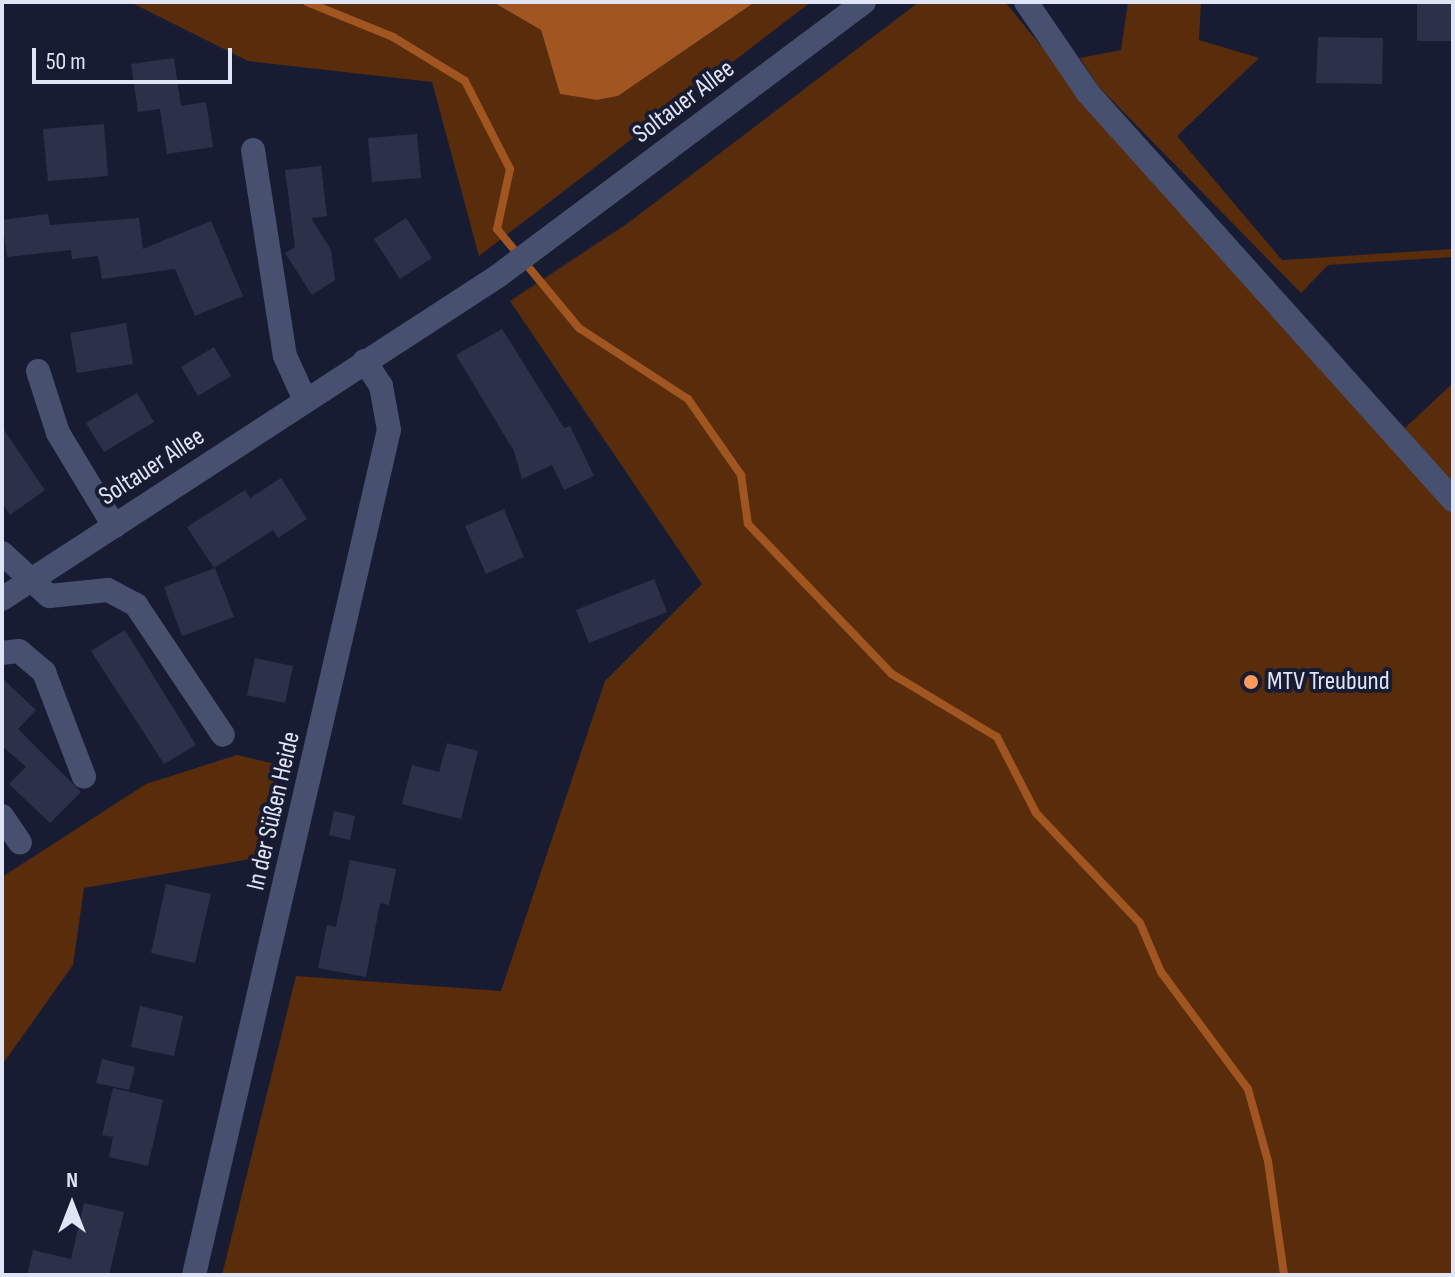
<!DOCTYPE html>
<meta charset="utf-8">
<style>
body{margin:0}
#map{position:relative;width:1455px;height:1277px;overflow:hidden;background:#181c33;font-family:"Sofia Sans Condensed",sans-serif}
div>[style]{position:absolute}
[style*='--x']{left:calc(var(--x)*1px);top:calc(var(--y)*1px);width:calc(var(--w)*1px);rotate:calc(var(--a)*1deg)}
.green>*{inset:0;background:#592c0b}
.water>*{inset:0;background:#a15621}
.stream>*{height:8px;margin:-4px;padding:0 4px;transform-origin:4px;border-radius:4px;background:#a15621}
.building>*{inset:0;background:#2b3149}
.minor>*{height:24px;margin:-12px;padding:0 12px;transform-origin:12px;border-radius:12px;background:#48506f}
.dots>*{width:22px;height:22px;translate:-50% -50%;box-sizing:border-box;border:4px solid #181c33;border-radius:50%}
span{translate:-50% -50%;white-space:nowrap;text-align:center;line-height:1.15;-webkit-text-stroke:8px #181c33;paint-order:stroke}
.street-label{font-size:26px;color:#e0e5f5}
.poi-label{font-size:26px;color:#e0e5f5}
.left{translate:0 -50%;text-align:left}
.frame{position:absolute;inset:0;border:4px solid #e0e5f5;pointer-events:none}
.north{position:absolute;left:32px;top:1165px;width:80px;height:80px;-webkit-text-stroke:6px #181c33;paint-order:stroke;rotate:0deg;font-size:22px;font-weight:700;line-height:32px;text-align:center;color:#e0e5f5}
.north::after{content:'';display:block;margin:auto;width:28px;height:36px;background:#e0e5f5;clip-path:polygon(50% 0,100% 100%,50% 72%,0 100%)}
.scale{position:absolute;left:32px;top:48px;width:200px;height:36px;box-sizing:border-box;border:4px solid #e0e5f5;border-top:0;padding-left:10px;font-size:24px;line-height:28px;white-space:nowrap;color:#e0e5f5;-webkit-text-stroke:6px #181c33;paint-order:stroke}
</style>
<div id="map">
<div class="green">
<i style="clip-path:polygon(130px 2px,493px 2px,541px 30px,560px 94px,597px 100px,618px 96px,755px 2px,811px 2px,479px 256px,432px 82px,248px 61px)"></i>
<i style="clip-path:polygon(919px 2px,1005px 2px,1155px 185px,1390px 442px,1453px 383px,1453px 1275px,222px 1275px,296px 976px,501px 991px,605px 681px,702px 584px,510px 301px,628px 223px)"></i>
<i style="clip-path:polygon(1128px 2px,1201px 2px,1199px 40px,1259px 58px,1177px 136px,1282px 260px,1453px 249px,1453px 257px,1328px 265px,1301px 293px,1098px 86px,1080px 58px,1121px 50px)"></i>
<i style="clip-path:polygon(237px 755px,284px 766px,261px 857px,84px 888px,73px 965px,2px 1065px,2px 877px,146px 784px)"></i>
</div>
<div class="water">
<i style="clip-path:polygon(493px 2px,755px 2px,618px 96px,597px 100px,560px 94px,541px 30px)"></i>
</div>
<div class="stream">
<i style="--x:307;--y:2;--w:93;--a:22.1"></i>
<i style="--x:393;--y:37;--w:84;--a:31.4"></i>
<i style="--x:465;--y:81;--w:99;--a:62.9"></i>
<i style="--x:510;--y:169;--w:61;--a:102.2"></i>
<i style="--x:497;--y:229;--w:129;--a:50.4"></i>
<i style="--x:579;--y:328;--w:130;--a:33.1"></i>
<i style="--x:688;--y:399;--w:93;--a:55.1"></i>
<i style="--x:741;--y:475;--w:49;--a:81.9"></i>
<i style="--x:748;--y:524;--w:208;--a:46.2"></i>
<i style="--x:892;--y:674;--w:122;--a:31"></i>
<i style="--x:997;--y:737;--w:85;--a:62.8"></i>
<i style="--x:1036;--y:813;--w:151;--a:46.6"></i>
<i style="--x:1140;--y:923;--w:53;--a:66.8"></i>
<i style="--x:1161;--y:972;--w:146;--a:53.4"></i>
<i style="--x:1248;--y:1089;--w:75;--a:74.5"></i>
<i style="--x:1268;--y:1161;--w:115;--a:82"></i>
</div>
<div class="building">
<i style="clip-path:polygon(1417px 2px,1453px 2px,1453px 41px,1417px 41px)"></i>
<i style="clip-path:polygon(1318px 37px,1383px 38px,1382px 84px,1316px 83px)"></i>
<i style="clip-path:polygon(174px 58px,181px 106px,206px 102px,213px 147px,167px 154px,160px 109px,138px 112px,131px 64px)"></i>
<i style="clip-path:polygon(104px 124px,108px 176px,48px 181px,43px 129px)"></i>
<i style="clip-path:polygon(417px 134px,421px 178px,372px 182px,368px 138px)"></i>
<i style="clip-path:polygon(321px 166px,327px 216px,311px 218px,331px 250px,335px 280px,312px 295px,285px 253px,295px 247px,285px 170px)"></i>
<i style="clip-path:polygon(48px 214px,50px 225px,139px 218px,143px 249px,211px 221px,243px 296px,195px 316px,175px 269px,102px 279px,98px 256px,72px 259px,71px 250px,7px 257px,2px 220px)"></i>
<i style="clip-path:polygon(406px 218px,432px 258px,400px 279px,374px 239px)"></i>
<i style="clip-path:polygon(126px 323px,133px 364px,77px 373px,70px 333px)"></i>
<i style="clip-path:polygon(502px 329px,564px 428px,570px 426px,594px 476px,564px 490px,552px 465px,522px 479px,514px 451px,456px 355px)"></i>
<i style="clip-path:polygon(214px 347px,231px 376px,198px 396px,181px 367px)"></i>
<i style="clip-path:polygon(137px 393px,154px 422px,104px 452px,86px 423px)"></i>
<i style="clip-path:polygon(2px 427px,45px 490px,10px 515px,2px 503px)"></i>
<i style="clip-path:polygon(281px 478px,307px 519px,278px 538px,273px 530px,214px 568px,187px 527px,245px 490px,250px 498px)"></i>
<i style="clip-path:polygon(504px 509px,524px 557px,486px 574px,465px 526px)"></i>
<i style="clip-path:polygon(215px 568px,234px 617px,182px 636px,164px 587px)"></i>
<i style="clip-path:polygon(654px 579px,667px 612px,589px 643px,576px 610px)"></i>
<i style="clip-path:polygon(125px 630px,196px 745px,164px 764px,91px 651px)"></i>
<i style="clip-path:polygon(255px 658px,293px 666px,285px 703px,247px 695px)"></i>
<i style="clip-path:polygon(2px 678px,36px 710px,18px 729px,81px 792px,50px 823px,9px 784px,26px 767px,2px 746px)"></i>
<i style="clip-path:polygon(447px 743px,478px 751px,461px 819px,402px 804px,412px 765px,439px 772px)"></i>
<i style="clip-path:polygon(334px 811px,355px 816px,350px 840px,329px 835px)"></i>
<i style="clip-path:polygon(350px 860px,396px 869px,389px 905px,380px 903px,366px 977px,318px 968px,327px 925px,336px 927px)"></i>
<i style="clip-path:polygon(166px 884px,211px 894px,195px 963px,151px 953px)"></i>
<i style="clip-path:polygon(140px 1006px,183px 1016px,174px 1056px,131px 1047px)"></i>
<i style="clip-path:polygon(102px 1059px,135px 1067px,129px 1090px,96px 1083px)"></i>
<i style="clip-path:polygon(113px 1088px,163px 1100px,148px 1166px,109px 1157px,113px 1137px,102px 1135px)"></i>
<i style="clip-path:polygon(84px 1203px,124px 1212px,109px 1275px,27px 1275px,33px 1250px,71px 1259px)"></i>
</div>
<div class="minor">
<i style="--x:1026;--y:2;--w:110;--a:55.7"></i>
<i style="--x:1088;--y:93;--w:547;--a:48.11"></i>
<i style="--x:253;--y:150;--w:208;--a:81.2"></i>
<i style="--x:285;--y:356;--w:48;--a:65.6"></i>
<i style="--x:38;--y:371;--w:65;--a:72.1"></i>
<i style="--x:58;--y:433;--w:109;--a:58.9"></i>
<i style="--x:2;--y:553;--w:64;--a:42.5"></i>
<i style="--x:49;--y:596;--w:59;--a:-5.8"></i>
<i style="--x:108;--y:590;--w:32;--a:28"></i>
<i style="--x:136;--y:605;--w:156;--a:56.2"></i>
<i style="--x:2;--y:599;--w:592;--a:-33.07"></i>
<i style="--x:498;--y:276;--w:457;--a:-36.8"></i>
<i style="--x:2;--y:653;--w:17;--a:-7"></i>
<i style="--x:19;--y:651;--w:33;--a:40"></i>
<i style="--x:44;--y:672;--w:112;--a:69.1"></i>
<i style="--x:2;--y:816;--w:32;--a:56"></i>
<i style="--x:194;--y:1275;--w:867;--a:-77.01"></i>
<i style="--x:389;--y:430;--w:45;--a:-100.3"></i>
<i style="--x:381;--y:386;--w:30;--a:-123"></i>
</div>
<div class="dots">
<i style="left:1251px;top:682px;background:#ff9b5a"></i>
</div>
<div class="street-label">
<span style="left:684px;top:102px;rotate:-37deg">Soltauer Allee</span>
<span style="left:152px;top:467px;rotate:-33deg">Soltauer Allee</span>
<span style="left:274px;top:811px;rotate:-77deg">In der Süßen Heide</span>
</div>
<div class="poi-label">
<span class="left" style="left:1267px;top:682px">MTV Treubund</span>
</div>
<div class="frame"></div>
<div class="north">N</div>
<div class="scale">50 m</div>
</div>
